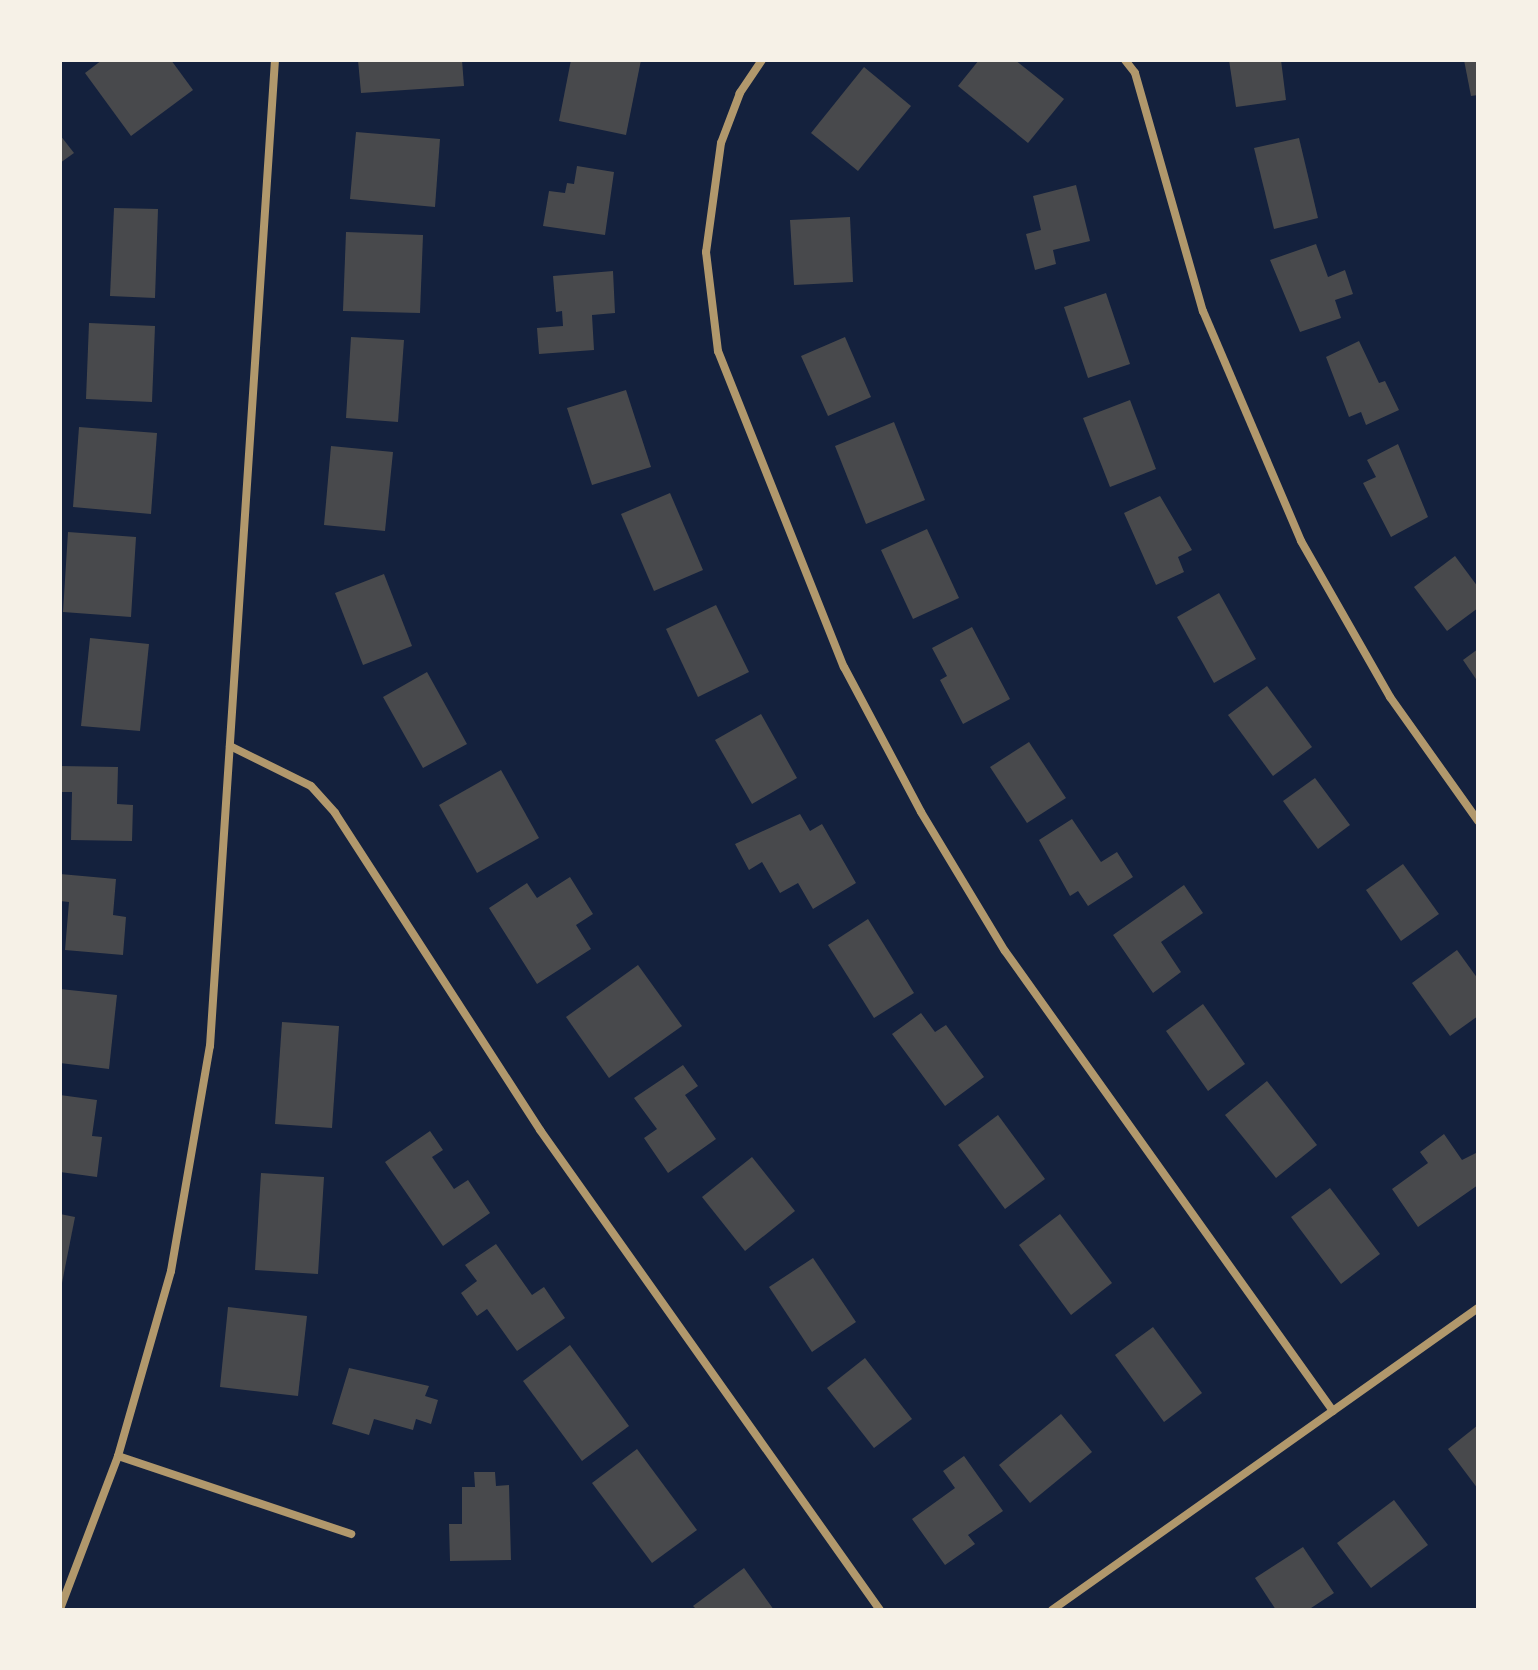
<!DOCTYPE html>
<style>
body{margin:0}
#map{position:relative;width:1538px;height:1670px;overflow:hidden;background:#14213d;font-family:Signika,sans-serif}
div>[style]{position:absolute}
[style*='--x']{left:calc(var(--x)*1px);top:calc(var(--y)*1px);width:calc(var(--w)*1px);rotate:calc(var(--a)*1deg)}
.building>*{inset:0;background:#48494c}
.minor>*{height:8px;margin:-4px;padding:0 4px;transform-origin:4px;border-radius:4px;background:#b1986c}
span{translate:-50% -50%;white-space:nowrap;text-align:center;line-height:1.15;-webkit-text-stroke:6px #f6f1e7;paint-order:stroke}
.frame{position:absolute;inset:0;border:62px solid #f6f1e7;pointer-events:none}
</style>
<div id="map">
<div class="building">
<i style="clip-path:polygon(102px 60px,171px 60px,193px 90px,131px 136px,85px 73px)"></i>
<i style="clip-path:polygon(358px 60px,462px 60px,464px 86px,361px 93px)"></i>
<i style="clip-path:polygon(571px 60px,641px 60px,626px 135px,559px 121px)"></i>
<i style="clip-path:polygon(979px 60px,1015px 60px,1064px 99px,1028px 143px,958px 86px)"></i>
<i style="clip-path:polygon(1229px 60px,1281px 60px,1286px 100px,1236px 107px)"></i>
<i style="clip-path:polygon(1464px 60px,1478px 60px,1478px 95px,1471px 96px)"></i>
<i style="clip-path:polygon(864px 67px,911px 106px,858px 171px,811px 133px)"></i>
<i style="clip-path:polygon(356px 132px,440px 139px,435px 207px,350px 199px)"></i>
<i style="clip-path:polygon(60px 135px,74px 153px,60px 163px)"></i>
<i style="clip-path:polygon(1299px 138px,1318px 218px,1274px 229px,1254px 148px)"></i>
<i style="clip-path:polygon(577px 166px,614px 172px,605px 235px,543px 226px,549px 191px,565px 193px,567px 183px,574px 184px)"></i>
<i style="clip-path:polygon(1076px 185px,1090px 241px,1053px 250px,1056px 264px,1035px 270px,1026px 234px,1041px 230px,1033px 196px)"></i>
<i style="clip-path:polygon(114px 208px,158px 209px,155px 298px,110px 296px)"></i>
<i style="clip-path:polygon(850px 217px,853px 282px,794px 285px,790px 220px)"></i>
<i style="clip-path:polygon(346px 232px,423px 235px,420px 313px,343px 311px)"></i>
<i style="clip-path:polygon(1316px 244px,1328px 277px,1345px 270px,1353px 294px,1335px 300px,1341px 318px,1300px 332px,1270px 260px)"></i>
<i style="clip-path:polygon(613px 271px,615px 313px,592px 315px,594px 350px,539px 354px,537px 328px,563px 326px,562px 311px,556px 312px,553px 276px)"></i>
<i style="clip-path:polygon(1106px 293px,1130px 364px,1088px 378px,1064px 307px)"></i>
<i style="clip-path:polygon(89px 323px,155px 326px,152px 402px,86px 399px)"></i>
<i style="clip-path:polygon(351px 337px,404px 340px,398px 422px,346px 418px)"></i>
<i style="clip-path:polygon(845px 337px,871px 397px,828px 416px,801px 356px)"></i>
<i style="clip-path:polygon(1359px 341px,1379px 383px,1385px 381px,1399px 410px,1366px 425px,1361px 412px,1349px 417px,1326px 357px)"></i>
<i style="clip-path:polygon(626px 390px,651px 467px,592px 485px,567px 408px)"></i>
<i style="clip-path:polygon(1130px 400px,1156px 469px,1110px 487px,1083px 418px)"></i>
<i style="clip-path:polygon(894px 422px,925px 500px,866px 524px,835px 446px)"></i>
<i style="clip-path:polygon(79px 427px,157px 433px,151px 514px,73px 507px)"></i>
<i style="clip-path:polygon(1398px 444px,1428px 517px,1391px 537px,1363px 483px,1376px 477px,1367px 460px)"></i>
<i style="clip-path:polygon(331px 446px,393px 452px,385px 531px,324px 525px)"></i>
<i style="clip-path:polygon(670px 493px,703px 570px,654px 591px,621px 514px)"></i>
<i style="clip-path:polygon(1160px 496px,1192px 550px,1178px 557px,1184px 572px,1156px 585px,1124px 513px)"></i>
<i style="clip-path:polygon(927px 529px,959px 598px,913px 619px,881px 550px)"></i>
<i style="clip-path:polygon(68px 532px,136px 537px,131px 617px,63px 612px)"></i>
<i style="clip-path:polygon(1455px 556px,1478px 587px,1478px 608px,1447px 631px,1414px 587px)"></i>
<i style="clip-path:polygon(384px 574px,412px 646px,363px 665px,335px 593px)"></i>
<i style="clip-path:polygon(1219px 593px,1256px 659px,1214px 683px,1177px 617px)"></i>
<i style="clip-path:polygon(716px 605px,749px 672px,698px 697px,666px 629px)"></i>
<i style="clip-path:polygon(972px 627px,1010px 699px,963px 724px,940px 680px,947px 676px,932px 648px)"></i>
<i style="clip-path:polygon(90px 638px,149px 644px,140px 731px,81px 726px)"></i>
<i style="clip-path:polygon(1478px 649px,1478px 682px,1463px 660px)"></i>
<i style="clip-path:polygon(427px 672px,467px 744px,423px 768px,383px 697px)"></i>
<i style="clip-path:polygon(1267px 686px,1312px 747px,1273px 776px,1228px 715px)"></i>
<i style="clip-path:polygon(761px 714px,797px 778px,752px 804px,715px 740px)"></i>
<i style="clip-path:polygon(1029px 742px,1066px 798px,1027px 823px,990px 767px)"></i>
<i style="clip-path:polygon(60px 766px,118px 767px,117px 804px,133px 805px,132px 841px,71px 840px,72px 792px,60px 792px)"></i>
<i style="clip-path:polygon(501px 770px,539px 838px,477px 873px,439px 805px)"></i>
<i style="clip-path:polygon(1315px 778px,1350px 825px,1318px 849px,1283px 801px)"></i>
<i style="clip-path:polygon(800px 814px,810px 831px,822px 824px,856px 883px,813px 909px,798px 883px,780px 893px,762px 862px,749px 870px,735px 844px)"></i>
<i style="clip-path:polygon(1072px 819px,1101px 862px,1117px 852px,1133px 877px,1088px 906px,1078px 891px,1070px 896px,1039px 840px)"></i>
<i style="clip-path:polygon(1403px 864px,1439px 914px,1401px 941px,1366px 890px)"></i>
<i style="clip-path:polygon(60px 874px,116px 879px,113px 915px,126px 917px,123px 955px,65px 950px,69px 902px,60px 901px)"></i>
<i style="clip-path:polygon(570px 877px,593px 914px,576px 925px,591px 949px,537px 984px,489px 908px,527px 883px,537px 898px)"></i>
<i style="clip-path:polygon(1184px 885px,1203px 913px,1161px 942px,1181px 972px,1153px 993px,1113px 935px)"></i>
<i style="clip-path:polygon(868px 919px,914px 993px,874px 1018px,828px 945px)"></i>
<i style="clip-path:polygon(1457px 950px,1478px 979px,1478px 1016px,1450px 1036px,1412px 983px)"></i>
<i style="clip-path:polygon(638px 965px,682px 1026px,609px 1078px,566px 1017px)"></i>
<i style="clip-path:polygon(60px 989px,117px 995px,109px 1069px,60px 1063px)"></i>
<i style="clip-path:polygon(1203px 1004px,1245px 1064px,1208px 1091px,1166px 1031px)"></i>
<i style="clip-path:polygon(921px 1013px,935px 1032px,946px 1025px,984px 1077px,945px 1106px,892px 1034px)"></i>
<i style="clip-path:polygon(282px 1022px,339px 1026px,332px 1128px,275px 1124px)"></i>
<i style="clip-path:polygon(683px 1065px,698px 1086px,685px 1095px,716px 1139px,668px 1173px,644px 1138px,657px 1129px,634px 1098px)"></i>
<i style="clip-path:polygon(1267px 1081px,1317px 1145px,1276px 1178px,1225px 1115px)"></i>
<i style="clip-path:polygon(60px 1095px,97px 1100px,92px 1136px,102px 1137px,97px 1177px,60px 1172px)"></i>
<i style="clip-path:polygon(998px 1115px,1045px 1179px,1005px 1209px,958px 1145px)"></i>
<i style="clip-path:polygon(430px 1131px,443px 1150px,432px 1157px,454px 1189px,468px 1180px,490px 1213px,443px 1246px,385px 1162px)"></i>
<i style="clip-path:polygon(1444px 1134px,1462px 1160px,1478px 1152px,1478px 1185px,1418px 1227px,1392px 1189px,1428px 1163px,1420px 1152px)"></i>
<i style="clip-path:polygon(752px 1157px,795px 1211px,745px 1251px,702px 1197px)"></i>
<i style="clip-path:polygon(261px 1173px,324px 1177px,318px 1274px,255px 1270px)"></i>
<i style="clip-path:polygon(1330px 1188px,1380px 1254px,1341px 1284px,1291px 1217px)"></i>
<i style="clip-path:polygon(60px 1214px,75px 1217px,61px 1288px,60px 1288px)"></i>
<i style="clip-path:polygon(1060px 1214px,1112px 1283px,1071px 1315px,1019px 1245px)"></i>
<i style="clip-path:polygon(496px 1244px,532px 1295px,544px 1287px,565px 1318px,517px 1351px,487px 1309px,477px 1316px,461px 1293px,477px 1281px,465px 1265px)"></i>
<i style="clip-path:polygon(813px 1258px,856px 1322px,812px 1352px,769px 1287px)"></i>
<i style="clip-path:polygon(228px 1307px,307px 1316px,298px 1396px,220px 1387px)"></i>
<i style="clip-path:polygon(1153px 1327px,1202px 1393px,1164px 1422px,1115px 1355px)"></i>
<i style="clip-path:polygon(570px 1345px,629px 1426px,582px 1461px,523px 1381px)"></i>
<i style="clip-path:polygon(865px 1358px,912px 1419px,874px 1448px,827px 1388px)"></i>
<i style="clip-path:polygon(349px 1368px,429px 1386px,425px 1396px,438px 1400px,431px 1424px,416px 1419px,413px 1430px,374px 1419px,369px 1435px,332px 1424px)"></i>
<i style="clip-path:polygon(1061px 1414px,1092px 1452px,1030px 1503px,999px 1465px)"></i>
<i style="clip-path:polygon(1478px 1425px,1478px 1489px,1448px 1449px)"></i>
<i style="clip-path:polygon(637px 1449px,697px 1530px,652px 1563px,592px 1483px)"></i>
<i style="clip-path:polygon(964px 1456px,1003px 1511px,968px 1535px,975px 1544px,945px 1565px,912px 1519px,955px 1488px,943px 1471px)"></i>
<i style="clip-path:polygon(474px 1472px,495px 1472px,496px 1486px,509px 1485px,511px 1560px,450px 1561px,449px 1524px,462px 1524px,462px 1487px,475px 1487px)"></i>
<i style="clip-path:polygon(1394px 1500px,1428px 1545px,1371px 1588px,1337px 1543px)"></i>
<i style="clip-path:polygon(1303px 1547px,1334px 1593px,1308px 1610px,1276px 1610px,1255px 1578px)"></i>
<i style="clip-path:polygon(744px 1568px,774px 1610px,697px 1610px,693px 1606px)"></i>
</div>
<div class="minor">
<i style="--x:762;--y:60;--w:40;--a:124"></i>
<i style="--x:740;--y:93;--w:53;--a:110.8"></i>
<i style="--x:721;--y:143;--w:110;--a:97.8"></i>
<i style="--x:706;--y:252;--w:100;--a:83.1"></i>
<i style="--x:718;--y:351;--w:340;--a:68.3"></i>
<i style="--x:844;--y:667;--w:164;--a:62"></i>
<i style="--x:921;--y:812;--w:162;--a:58.9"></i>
<i style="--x:1005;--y:951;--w:565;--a:54.51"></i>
<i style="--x:1125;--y:60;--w:16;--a:52"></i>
<i style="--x:1135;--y:73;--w:248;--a:74.1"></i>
<i style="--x:1203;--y:311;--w:250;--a:66.9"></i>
<i style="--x:1301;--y:541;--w:180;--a:60.3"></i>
<i style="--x:1390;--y:697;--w:152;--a:54.6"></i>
<i style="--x:230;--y:746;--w:90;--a:26.3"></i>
<i style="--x:311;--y:786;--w:36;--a:48"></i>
<i style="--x:335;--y:813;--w:378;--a:57.1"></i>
<i style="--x:540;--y:1130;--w:588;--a:54.69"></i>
<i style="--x:118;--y:1456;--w:246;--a:18.5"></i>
<i style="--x:60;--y:1609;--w:164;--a:-69.2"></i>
<i style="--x:118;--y:1456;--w:192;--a:-74"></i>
<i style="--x:171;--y:1271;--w:228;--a:-80.2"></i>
<i style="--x:210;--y:1046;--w:988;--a:-86.23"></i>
<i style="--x:1052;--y:1610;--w:522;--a:-35.33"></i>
</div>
<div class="frame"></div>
</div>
